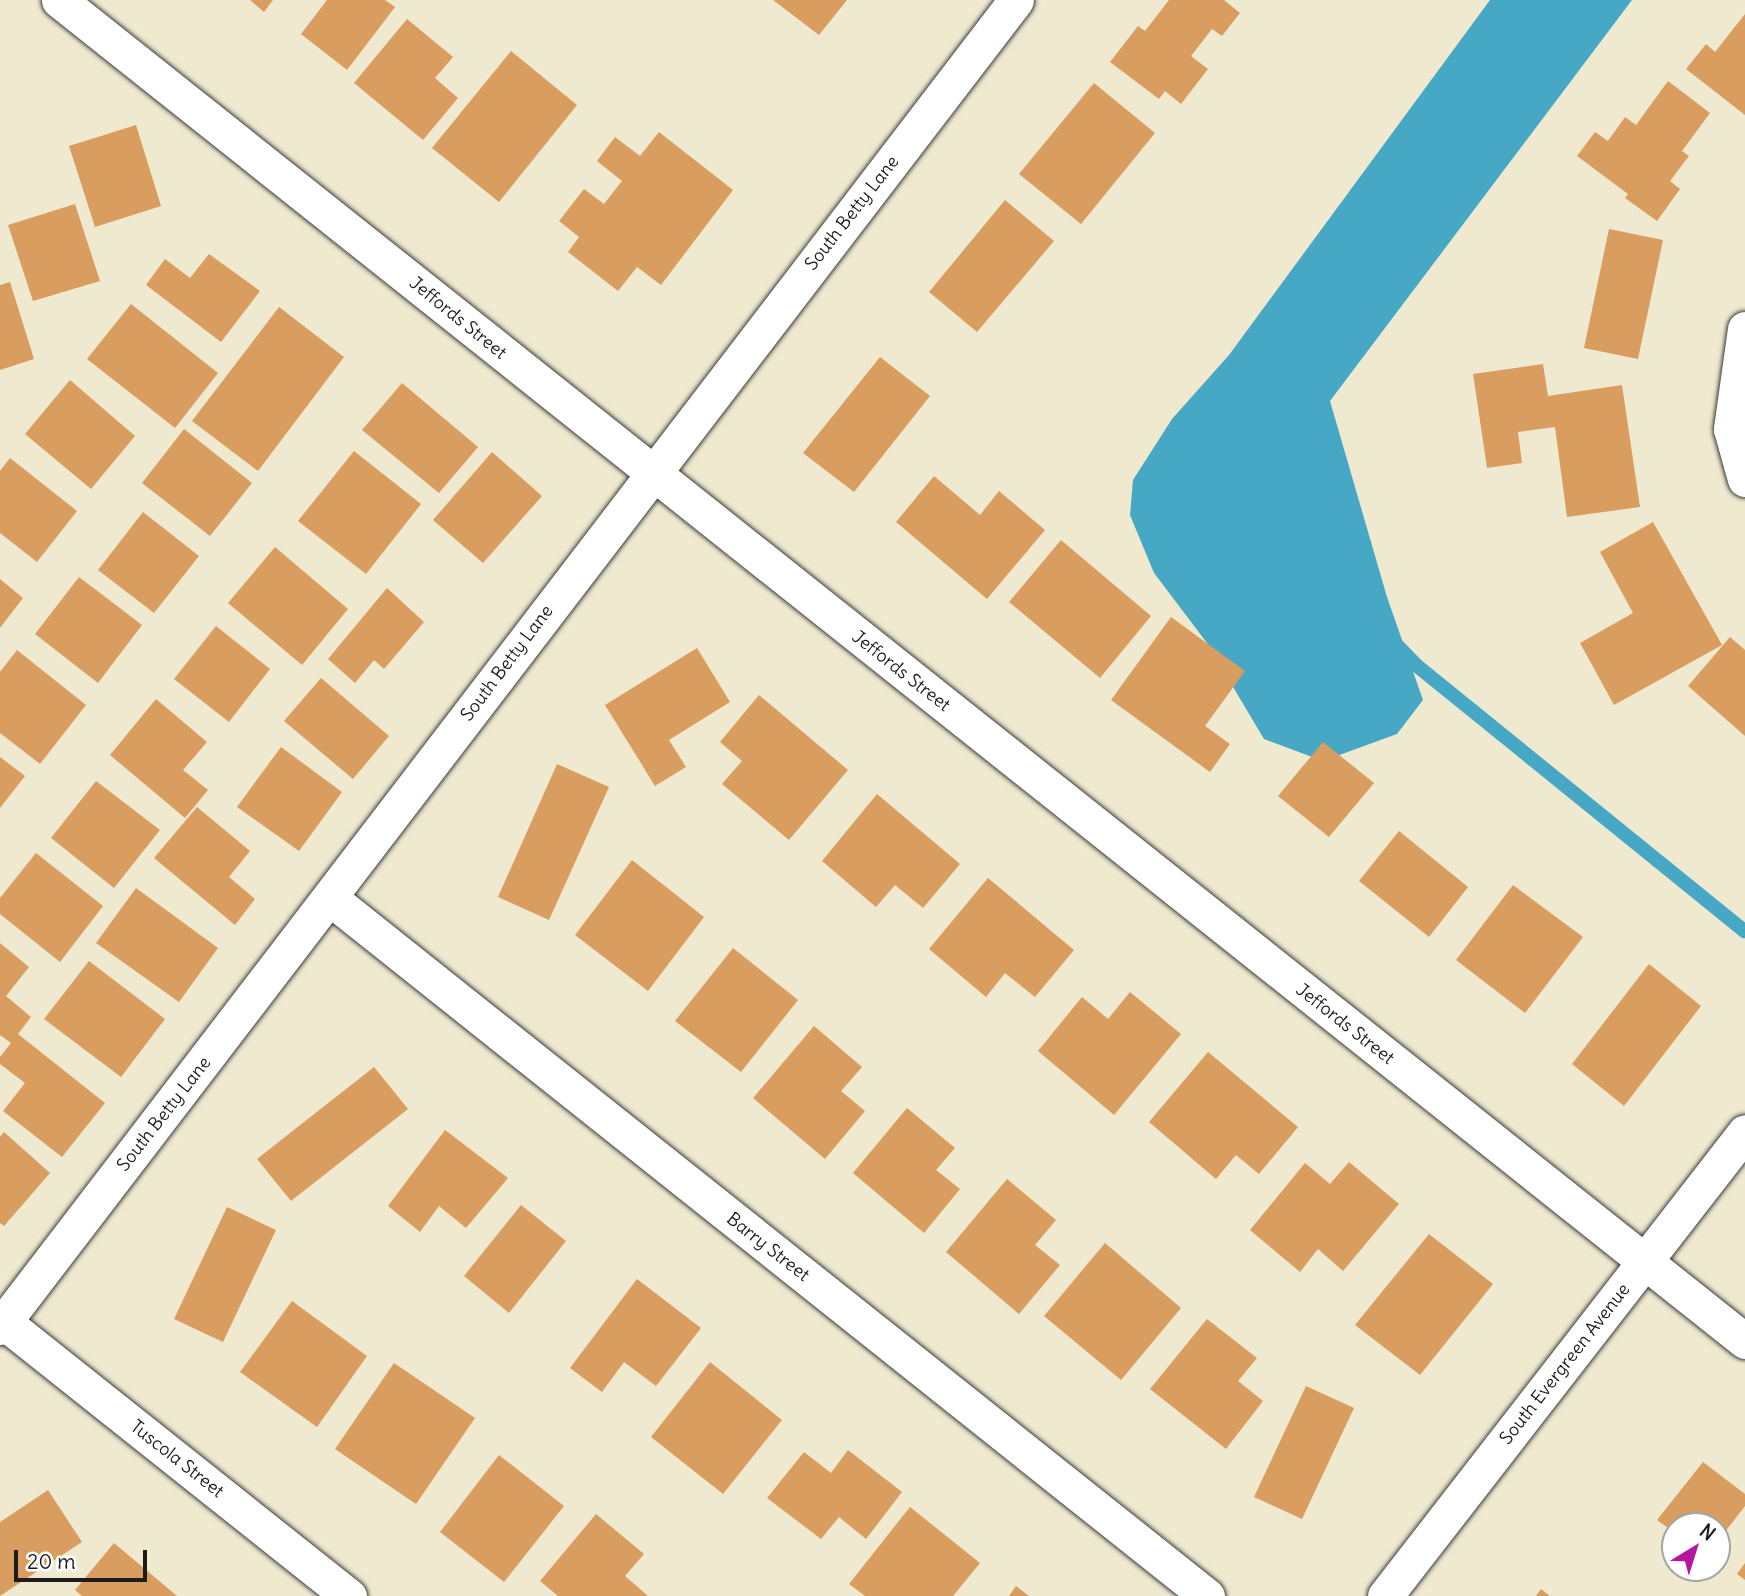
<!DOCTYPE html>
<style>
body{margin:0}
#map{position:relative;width:1745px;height:1596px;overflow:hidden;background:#efe9d0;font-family:Delius,sans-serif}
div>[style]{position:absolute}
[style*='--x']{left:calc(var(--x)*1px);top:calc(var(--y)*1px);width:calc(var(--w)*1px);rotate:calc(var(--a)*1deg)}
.water>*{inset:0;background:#46a8c5}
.stream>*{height:14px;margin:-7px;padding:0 7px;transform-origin:7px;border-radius:7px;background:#46a8c5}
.building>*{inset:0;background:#d99d5f}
.roads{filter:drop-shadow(0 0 2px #3c3b37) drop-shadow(0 0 2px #3c3b37)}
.street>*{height:35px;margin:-17.5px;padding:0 17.5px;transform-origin:17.5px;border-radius:17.5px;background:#fff}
span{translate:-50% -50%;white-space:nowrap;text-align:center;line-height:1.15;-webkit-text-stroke:6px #fff;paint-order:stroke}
.street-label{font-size:18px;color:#1c1c1c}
.north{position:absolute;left:1661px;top:1512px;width:70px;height:70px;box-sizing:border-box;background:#fff;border:2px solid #a4a4a4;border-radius:50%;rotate:38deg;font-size:19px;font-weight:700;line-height:28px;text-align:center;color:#1c1c1c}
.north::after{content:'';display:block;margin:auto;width:24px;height:32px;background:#b5179e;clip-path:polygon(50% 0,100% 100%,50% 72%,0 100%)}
.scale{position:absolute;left:14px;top:1550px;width:133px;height:32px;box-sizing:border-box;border:4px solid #1c1c1c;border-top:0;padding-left:9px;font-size:21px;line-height:24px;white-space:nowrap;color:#1c1c1c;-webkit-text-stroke:5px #fff;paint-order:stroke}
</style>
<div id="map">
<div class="water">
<i style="clip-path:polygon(1490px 0,1632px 0,1330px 401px,1387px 597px,1423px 700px,1397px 734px,1323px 761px,1264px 739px,1207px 643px,1154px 573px,1130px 515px,1133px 480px,1172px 419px,1229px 355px)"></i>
</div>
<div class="stream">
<i style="--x:1395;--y:643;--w:30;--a:46"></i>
<i style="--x:1416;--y:665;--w:423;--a:39"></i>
</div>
<div class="building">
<i style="clip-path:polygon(250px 0,273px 0,264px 12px)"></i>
<i style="clip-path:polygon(327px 0,385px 0,395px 7px,347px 70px,301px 34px)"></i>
<i style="clip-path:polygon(773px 0,847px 0,819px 35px)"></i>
<i style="clip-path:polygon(1169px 0,1224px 0,1240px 13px,1222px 36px,1212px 29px,1191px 56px,1208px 69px,1181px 104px,1165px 91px,1159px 99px,1110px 62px,1138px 26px,1145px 31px)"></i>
<i style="clip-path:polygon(1745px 14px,1745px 115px,1686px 69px,1706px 44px,1715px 52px)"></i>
<i style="clip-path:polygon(407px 19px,453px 57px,435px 78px,458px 98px,423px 140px,354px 83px)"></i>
<i style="clip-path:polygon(511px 51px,577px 105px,499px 202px,432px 148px)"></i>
<i style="clip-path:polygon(1668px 81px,1710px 113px,1682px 151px,1689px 156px,1670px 181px,1680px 189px,1657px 221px,1625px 198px,1628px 194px,1577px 156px,1595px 132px,1608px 141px,1625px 117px,1636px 125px)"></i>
<i style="clip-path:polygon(1094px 83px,1155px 133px,1081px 224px,1019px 174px)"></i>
<i style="clip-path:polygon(136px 125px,161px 206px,95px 227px,69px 146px)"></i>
<i style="clip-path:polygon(659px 132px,733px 190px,661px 285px,637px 267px,618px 291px,568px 252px,579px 237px,559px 221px,584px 189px,604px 204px,622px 181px,597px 161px,615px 137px,640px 156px)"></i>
<i style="clip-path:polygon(1005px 200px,1054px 241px,977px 332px,929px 292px)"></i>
<i style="clip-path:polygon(75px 204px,100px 281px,33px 301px,8px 225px)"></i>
<i style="clip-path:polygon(1609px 229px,1663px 240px,1638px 359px,1584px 348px)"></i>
<i style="clip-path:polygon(209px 254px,260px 291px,221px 342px,146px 285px,165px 259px,190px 278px)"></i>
<i style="clip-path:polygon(10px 282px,34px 359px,0 370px,0 285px)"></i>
<i style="clip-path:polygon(131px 304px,218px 373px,175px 428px,87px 359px)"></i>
<i style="clip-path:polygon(279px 307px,344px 357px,258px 471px,192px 421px)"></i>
<i style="clip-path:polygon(880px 357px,930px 396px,854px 492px,803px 453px)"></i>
<i style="clip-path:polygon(1543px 364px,1548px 396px,1622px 385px,1640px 507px,1567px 517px,1555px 427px,1518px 432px,1522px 463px,1487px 468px,1473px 374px)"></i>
<i style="clip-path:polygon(70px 380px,135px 436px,91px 489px,25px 434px)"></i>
<i style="clip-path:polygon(402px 383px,478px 447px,439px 493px,362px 430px)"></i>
<i style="clip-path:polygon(184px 429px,252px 483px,210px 536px,142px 483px)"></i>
<i style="clip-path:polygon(354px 451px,421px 504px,366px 574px,298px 521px)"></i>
<i style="clip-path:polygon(492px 452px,542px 496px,483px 563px,433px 520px)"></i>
<i style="clip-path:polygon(10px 458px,77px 511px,37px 562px,0 533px,0 471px)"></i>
<i style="clip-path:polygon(934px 476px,980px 515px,999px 491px,1045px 530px,987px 599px,896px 522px)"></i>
<i style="clip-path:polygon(143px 512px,199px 556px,154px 613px,98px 570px)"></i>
<i style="clip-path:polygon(1653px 522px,1722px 645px,1614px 705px,1580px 643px,1633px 613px,1600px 552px)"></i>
<i style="clip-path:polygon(1061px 540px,1151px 616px,1100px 678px,1009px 602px)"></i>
<i style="clip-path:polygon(275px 547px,348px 609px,302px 665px,228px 603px)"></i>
<i style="clip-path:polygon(79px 577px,142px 625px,98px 683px,35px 634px)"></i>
<i style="clip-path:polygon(0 579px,23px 598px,0 628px)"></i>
<i style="clip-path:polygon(387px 588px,424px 622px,384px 669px,374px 660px,355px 683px,328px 659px)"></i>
<i style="clip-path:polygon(1171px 617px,1245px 671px,1205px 726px,1230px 744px,1210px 772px,1111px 700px)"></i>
<i style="clip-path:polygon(216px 626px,270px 669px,229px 722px,174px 679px)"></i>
<i style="clip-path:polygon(1730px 637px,1745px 650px,1745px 736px,1688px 686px)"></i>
<i style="clip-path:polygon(697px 648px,730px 702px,669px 740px,686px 767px,655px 786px,605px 705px)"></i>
<i style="clip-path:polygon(17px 650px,86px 705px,40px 764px,0 733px,0 672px)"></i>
<i style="clip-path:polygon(321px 678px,389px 736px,353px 779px,284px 721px)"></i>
<i style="clip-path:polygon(759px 695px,848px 770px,789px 840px,722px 784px,742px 761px,720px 742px)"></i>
<i style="clip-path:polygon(156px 699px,207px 742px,183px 770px,208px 790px,185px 818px,110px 755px)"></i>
<i style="clip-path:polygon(1323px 742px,1374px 783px,1329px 837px,1278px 796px)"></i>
<i style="clip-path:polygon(281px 747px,342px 792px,299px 851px,237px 807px)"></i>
<i style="clip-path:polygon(0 757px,25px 776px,0 808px)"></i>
<i style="clip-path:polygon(557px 764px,609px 787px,549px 920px,498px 897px)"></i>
<i style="clip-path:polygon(96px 781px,160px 830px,114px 888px,51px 838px)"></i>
<i style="clip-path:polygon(877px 794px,960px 864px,923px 908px,895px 885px,876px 907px,822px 861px)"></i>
<i style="clip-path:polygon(197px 807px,250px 851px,229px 877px,255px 899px,235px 925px,154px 858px)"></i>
<i style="clip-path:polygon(1399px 831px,1468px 887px,1429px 937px,1359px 881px)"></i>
<i style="clip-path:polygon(36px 853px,103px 906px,60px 962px,0 914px,0 898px)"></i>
<i style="clip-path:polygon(632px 860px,704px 917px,648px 991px,575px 935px)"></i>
<i style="clip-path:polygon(988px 878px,1074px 950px,1035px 997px,1005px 973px,986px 997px,929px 949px)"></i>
<i style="clip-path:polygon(1513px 885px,1583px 937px,1525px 1013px,1456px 960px)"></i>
<i style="clip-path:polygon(136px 888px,218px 948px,179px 1002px,96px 943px)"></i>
<i style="clip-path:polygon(0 943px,29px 967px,6px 996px,31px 1017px,18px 1034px,105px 1103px,62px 1157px,3px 1111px,25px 1083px,0 1064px,0 1057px,11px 1043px,0 1035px)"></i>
<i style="clip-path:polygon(733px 948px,798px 1000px,741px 1072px,675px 1021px)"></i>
<i style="clip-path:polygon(89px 961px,165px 1019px,121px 1077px,44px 1019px)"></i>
<i style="clip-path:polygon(1649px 964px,1701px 1006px,1624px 1106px,1572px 1064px)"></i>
<i style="clip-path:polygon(1130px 992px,1181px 1034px,1114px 1115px,1038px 1051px,1082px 997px,1108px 1019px)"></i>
<i style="clip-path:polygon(814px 1026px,862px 1067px,841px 1091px,865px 1111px,825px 1159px,753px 1098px)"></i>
<i style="clip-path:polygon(1208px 1052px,1298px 1127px,1259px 1174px,1236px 1155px,1216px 1179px,1149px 1122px)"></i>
<i style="clip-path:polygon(374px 1067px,408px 1109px,291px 1201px,257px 1159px)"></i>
<i style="clip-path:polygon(907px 1108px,955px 1148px,936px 1170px,960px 1189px,924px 1233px,853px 1173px)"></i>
<i style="clip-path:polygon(445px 1130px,508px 1178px,466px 1228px,439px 1206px,420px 1232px,388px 1206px)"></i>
<i style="clip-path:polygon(4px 1132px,50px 1173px,4px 1226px,0 1223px,0 1137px)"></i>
<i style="clip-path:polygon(1349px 1162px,1399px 1204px,1343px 1271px,1318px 1249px,1300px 1272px,1250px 1230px,1305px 1163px,1330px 1184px)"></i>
<i style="clip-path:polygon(1007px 1179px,1056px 1220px,1035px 1245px,1060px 1265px,1019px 1314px,946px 1252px)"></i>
<i style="clip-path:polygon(521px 1205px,566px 1241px,509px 1313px,464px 1276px)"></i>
<i style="clip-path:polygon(227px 1207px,276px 1230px,223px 1342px,174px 1319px)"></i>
<i style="clip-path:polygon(1429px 1234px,1493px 1284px,1420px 1375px,1355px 1325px)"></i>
<i style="clip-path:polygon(1105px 1243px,1181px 1308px,1121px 1380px,1044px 1316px)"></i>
<i style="clip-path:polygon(637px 1279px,701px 1328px,656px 1386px,624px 1362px,602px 1392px,570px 1368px)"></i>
<i style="clip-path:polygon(292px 1301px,367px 1356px,317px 1427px,240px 1372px)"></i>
<i style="clip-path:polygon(1207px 1319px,1257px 1358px,1238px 1381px,1263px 1401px,1226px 1449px,1150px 1389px)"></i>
<i style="clip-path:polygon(710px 1362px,782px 1420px,723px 1494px,651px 1437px)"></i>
<i style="clip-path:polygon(394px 1363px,475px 1418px,416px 1504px,335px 1449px)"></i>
<i style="clip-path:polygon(1306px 1386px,1354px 1408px,1302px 1519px,1254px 1497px)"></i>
<i style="clip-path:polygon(848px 1450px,902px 1492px,866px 1539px,839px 1517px,821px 1539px,767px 1498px,804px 1452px,831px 1473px)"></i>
<i style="clip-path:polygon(499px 1455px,564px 1506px,504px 1582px,440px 1532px)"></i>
<i style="clip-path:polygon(1703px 1462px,1745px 1494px,1745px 1506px,1717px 1542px,1717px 1526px,1675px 1526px,1675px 1533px,1657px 1520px)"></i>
<i style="clip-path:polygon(48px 1490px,82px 1542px,0 1596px,0 1522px)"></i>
<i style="clip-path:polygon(910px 1507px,980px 1563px,953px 1596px,865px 1596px,849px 1584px)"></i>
<i style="clip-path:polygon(596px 1514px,644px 1554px,625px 1576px,648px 1596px,558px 1596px,540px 1581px)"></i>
<i style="clip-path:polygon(114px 1543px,177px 1596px,82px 1596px,75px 1590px)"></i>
<i style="clip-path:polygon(1745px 1563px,1745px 1580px,1737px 1574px)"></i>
<i style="clip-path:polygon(1016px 1586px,1029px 1596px,1009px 1596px)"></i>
<i style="clip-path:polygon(1541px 1589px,1550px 1596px,1536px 1596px)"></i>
</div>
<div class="roads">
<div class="street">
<i style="--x:59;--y:0;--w:2154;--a:38.5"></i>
<i style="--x:1745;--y:329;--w:101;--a:98"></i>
<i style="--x:1731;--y:429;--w:52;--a:74.4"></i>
<i style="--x:330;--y:898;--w:1121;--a:38.52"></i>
<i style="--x:4;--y:1322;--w:441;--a:38.5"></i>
<i style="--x:0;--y:1327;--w:1671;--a:-52.56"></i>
<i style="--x:1385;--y:1596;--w:587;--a:-52.19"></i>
</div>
</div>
<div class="street-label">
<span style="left:852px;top:213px;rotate:-52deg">South Betty Lane</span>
<span style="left:458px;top:318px;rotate:39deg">Jeffords Street</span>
<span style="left:507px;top:663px;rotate:-53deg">South Betty Lane</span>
<span style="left:901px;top:671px;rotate:38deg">Jeffords Street</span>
<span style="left:1345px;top:1024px;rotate:38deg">Jeffords Street</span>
<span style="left:164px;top:1114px;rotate:-52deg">South Betty Lane</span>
<span style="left:768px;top:1247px;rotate:38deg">Barry Street</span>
<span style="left:1565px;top:1364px;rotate:-52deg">South Evergreen Avenue</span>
<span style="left:177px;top:1459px;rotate:38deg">Tuscola Street</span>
</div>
<div class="north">N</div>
<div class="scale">20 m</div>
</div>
